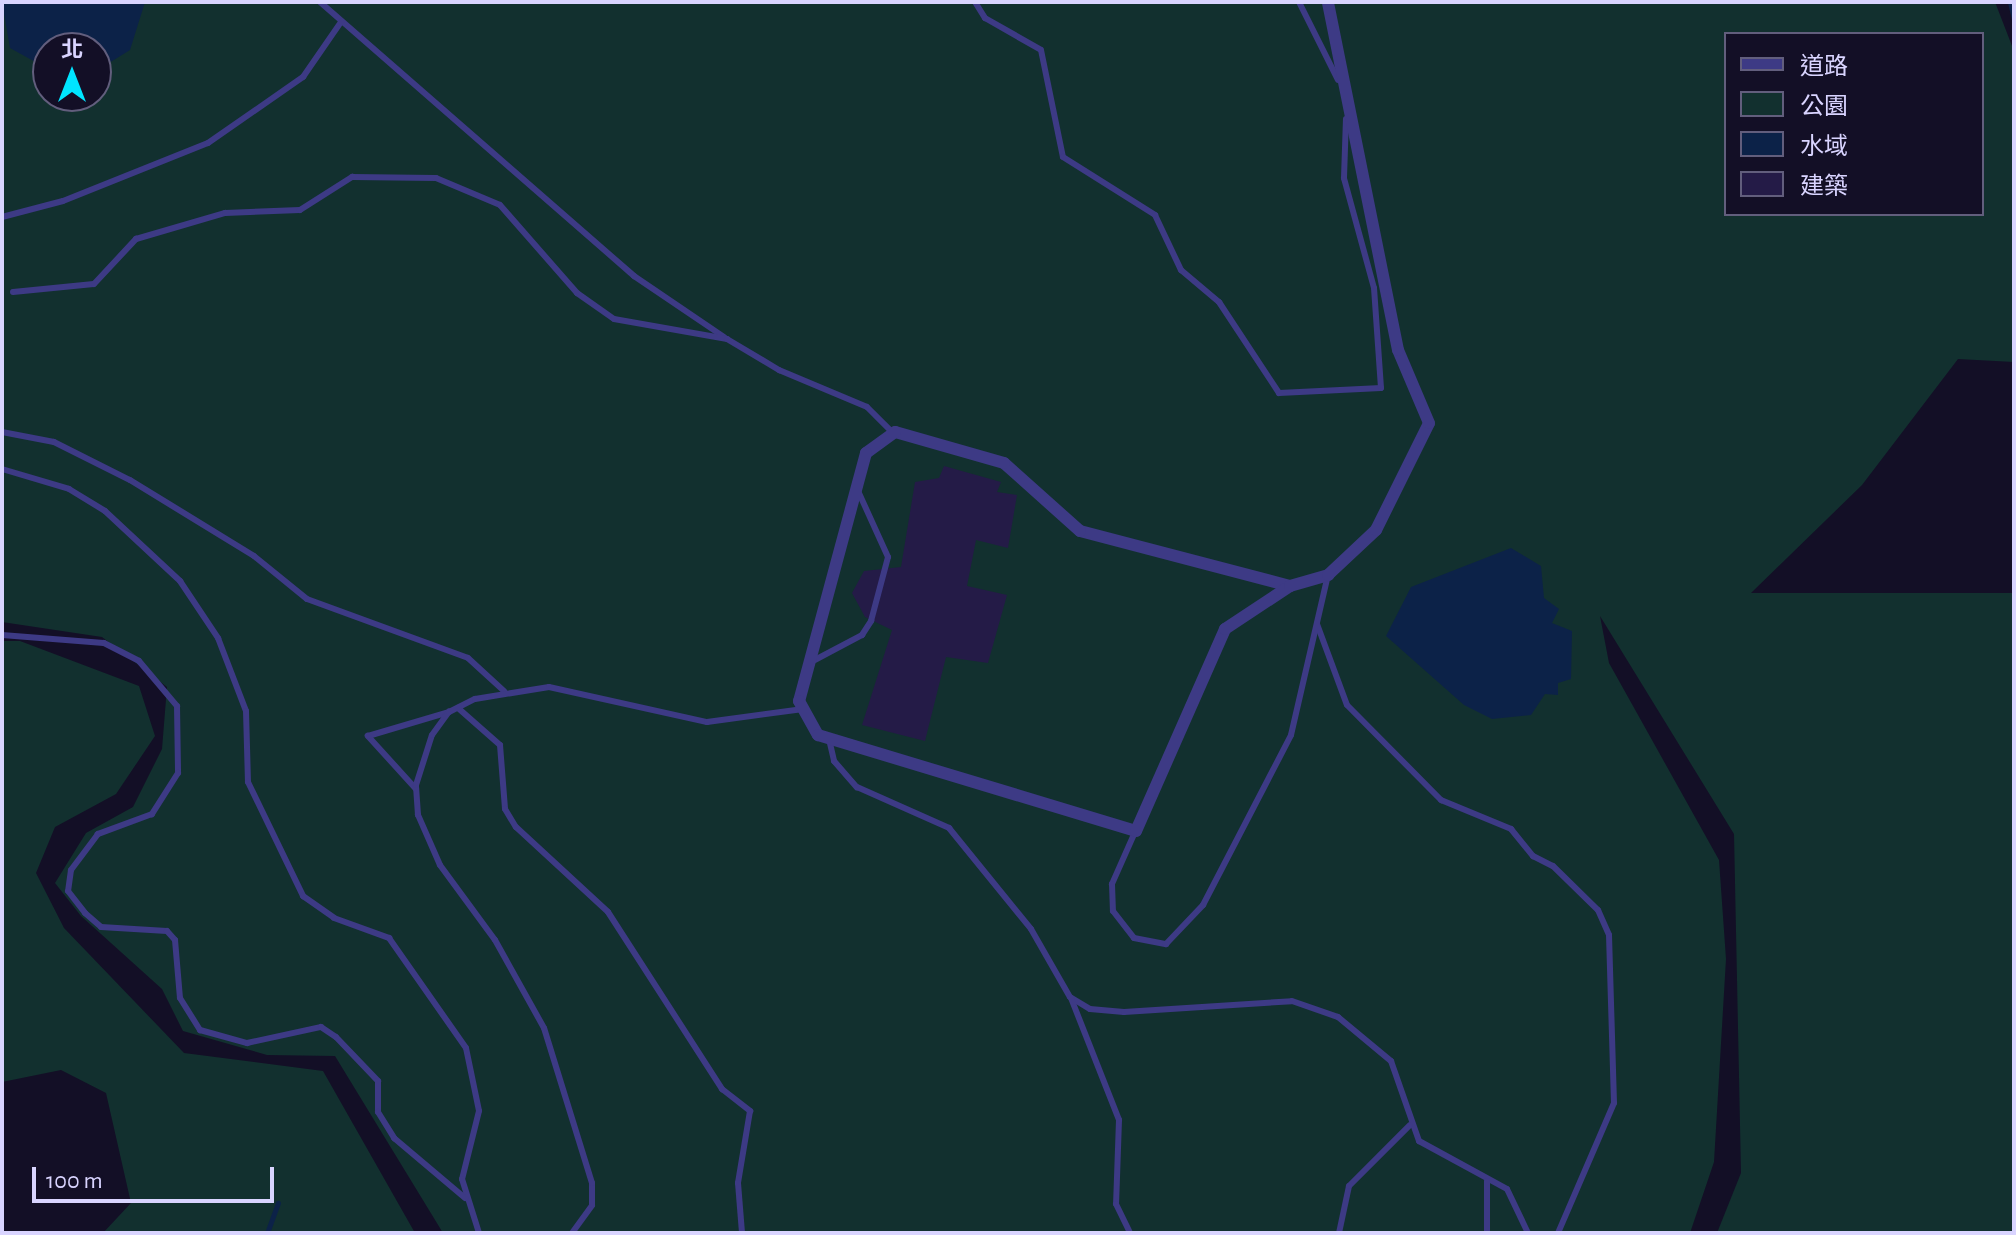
<!DOCTYPE html>
<meta charset="utf-8">
<style>
body{margin:0}
#map{position:relative;width:2016px;height:1235px;overflow:hidden;background:#130f26;font-family:"Alegreya Sans","Noto Sans TC",sans-serif}
div>[style]{position:absolute}
[style*='--x']{left:calc(var(--x)*1px);top:calc(var(--y)*1px);width:calc(var(--w)*1px);rotate:calc(var(--a)*1deg)}
.green>*{inset:0;background:#12302f}
.water>*{inset:0;background:#0c2248}
.stream>*{height:5px;margin:-2.5px;padding:0 2.5px;transform-origin:2.5px;border-radius:2.5px;background:#0c2248}
.building>*{inset:0;background:#241b47}
.lane>*{height:6px;margin:-3px;padding:0 3px;transform-origin:3px;border-radius:3px;background:#3d3a85}
.street>*{height:12px;margin:-6px;padding:0 6px;transform-origin:6px;border-radius:6px;background:#3d3a85}
span{translate:-50% -50%;white-space:nowrap;text-align:center;line-height:1.15;-webkit-text-stroke:6px #130f26;paint-order:stroke}
.frame{position:absolute;inset:0;border:4px solid #d9d4ff;pointer-events:none}
.legend{position:absolute;left:1724px;top:32px;width:260px;height:184px;box-sizing:border-box;background:#130f26;border:2px solid #625e7d;margin:0;padding:10px 14px;list-style:none;font-size:24px;color:#d9d4ff}
.legend li{display:flex;align-items:center;gap:16px;height:40px}
.legend b{width:40px;border:2px solid #625e7d}
.north{position:absolute;left:32px;top:32px;width:80px;height:80px;box-sizing:border-box;background:#130f26;border:2px solid #625e7d;border-radius:50%;rotate:0deg;font-size:22px;font-weight:700;line-height:32px;text-align:center;color:#d9d4ff}
.north::after{content:'';display:block;margin:auto;width:28px;height:36px;background:#00e5ff;clip-path:polygon(50% 0,100% 100%,50% 72%,0 100%)}
.scale{position:absolute;left:32px;top:1167px;width:242px;height:36px;box-sizing:border-box;border:4px solid #d9d4ff;border-top:0;padding-left:10px;font-size:24px;line-height:28px;white-space:nowrap;color:#d9d4ff;-webkit-text-stroke:6px #130f26;paint-order:stroke}
</style>
<div id="map">
<div class="green">
<i style="clip-path:polygon(evenodd,2px 2px,1995px 2px,2014px 51px,2014px 362px,1958px 359px,1862px 485px,1751px 593px,2014px 593px,2014px 1233px,1717px 1233px,1741px 1173px,1734px 834px,1600px 616px,1609px 663px,1719px 860px,1726px 959px,1714px 1162px,1690px 1233px,443px 1233px,335px 1056px,267px 1055px,183px 1031px,162px 989px,81px 916px,55px 883px,86px 833px,133px 807px,162px 749px,167px 687px,102px 637px,2px 622px,2px 2px,1726px 34px,1982px 34px,1982px 214px,1726px 214px,1726px 34px,2px 2px,48px 48px,96px 48px,96px 96px,48px 96px,48px 48px)"></i>
<i style="clip-path:polygon(2px 641px,20px 641px,139px 686px,155px 736px,116px 794px,55px 827px,36px 873px,64px 928px,184px 1053px,323px 1071px,415px 1233px,103px 1233px,131px 1203px,106px 1093px,61px 1070px,2px 1082px)"></i>
</div>
<div class="water">
<i style="clip-path:polygon(2px 2px,145px 2px,130px 50px,96px 71px,96px 48px,48px 48px,48px 69px,10px 48px)"></i>
<i style="clip-path:polygon(1511px 548px,1541px 566px,1544px 598px,1559px 609px,1552px 623px,1572px 631px,1571px 679px,1558px 683px,1558px 695px,1545px 694px,1531px 715px,1492px 719px,1464px 705px,1386px 636px,1411px 587px)"></i>
</div>
<div class="stream">
<i style="--x:2010;--y:2;--w:18;--a:77"></i>
<i style="--x:267;--y:1233;--w:32;--a:-70"></i>
</div>
<div class="building">
<i style="clip-path:polygon(944px 466px,1001px 482px,997px 492px,1017px 495px,1008px 548px,976px 540px,967px 586px,1007px 595px,988px 663px,946px 657px,925px 741px,862px 725px,892px 630px,865px 617px,852px 593px,864px 571px,901px 567px,915px 482px,939px 478px)"></i>
</div>
<div class="lane">
<i style="--x:320;--y:2;--w:417;--a:41.1"></i>
<i style="--x:634;--y:276;--w:109;--a:34.1"></i>
<i style="--x:975;--y:2;--w:19;--a:58"></i>
<i style="--x:985;--y:18;--w:64;--a:29.7"></i>
<i style="--x:1041;--y:50;--w:109;--a:78.4"></i>
<i style="--x:1063;--y:157;--w:109;--a:32.2"></i>
<i style="--x:1155;--y:215;--w:61;--a:64.7"></i>
<i style="--x:1181;--y:270;--w:50;--a:40.1"></i>
<i style="--x:1219;--y:302;--w:109;--a:56.6"></i>
<i style="--x:1279;--y:393;--w:102;--a:-2.8"></i>
<i style="--x:1381;--y:388;--w:100;--a:-94"></i>
<i style="--x:1374;--y:288;--w:114;--a:-105.3"></i>
<i style="--x:1344;--y:178;--w:59;--a:-88.1"></i>
<i style="--x:1299;--y:2;--w:87;--a:63.4"></i>
<i style="--x:2;--y:217;--w:63;--a:-14.7"></i>
<i style="--x:63;--y:201;--w:156;--a:-21.8"></i>
<i style="--x:208;--y:143;--w:116;--a:-34.8"></i>
<i style="--x:303;--y:77;--w:67;--a:-55.4"></i>
<i style="--x:13;--y:292;--w:81;--a:-5.6"></i>
<i style="--x:94;--y:284;--w:62;--a:-47"></i>
<i style="--x:136;--y:239;--w:93;--a:-16.3"></i>
<i style="--x:225;--y:213;--w:75;--a:-2.3"></i>
<i style="--x:300;--y:210;--w:62;--a:-32.4"></i>
<i style="--x:352;--y:177;--w:84;--a:0.7"></i>
<i style="--x:436;--y:178;--w:69;--a:22.9"></i>
<i style="--x:500;--y:205;--w:117;--a:48.8"></i>
<i style="--x:577;--y:293;--w:45;--a:35.1"></i>
<i style="--x:614;--y:319;--w:115;--a:10"></i>
<i style="--x:727;--y:339;--w:61;--a:30.8"></i>
<i style="--x:779;--y:370;--w:95;--a:22.8"></i>
<i style="--x:867;--y:407;--w:37;--a:45"></i>
<i style="--x:2;--y:432;--w:53;--a:10.9"></i>
<i style="--x:54;--y:442;--w:85;--a:26.6"></i>
<i style="--x:130;--y:480;--w:145;--a:31.5"></i>
<i style="--x:254;--y:556;--w:68;--a:39.1"></i>
<i style="--x:307;--y:599;--w:171;--a:20.1"></i>
<i style="--x:468;--y:658;--w:49;--a:42.5"></i>
<i style="--x:2;--y:469;--w:70;--a:16.6"></i>
<i style="--x:69;--y:489;--w:42;--a:31.4"></i>
<i style="--x:105;--y:511;--w:103;--a:43"></i>
<i style="--x:180;--y:581;--w:69;--a:56.3"></i>
<i style="--x:218;--y:638;--w:78;--a:69"></i>
<i style="--x:246;--y:711;--w:71;--a:88.4"></i>
<i style="--x:248;--y:782;--w:127;--a:64.2"></i>
<i style="--x:303;--y:896;--w:38;--a:35"></i>
<i style="--x:334;--y:918;--w:59;--a:20"></i>
<i style="--x:389;--y:938;--w:134;--a:55"></i>
<i style="--x:466;--y:1048;--w:64;--a:78.3"></i>
<i style="--x:479;--y:1111;--w:70;--a:104"></i>
<i style="--x:462;--y:1179;--w:57;--a:72.5"></i>
<i style="--x:1317;--y:624;--w:86;--a:69.7"></i>
<i style="--x:1347;--y:705;--w:134;--a:45.3"></i>
<i style="--x:1441;--y:800;--w:76;--a:22.5"></i>
<i style="--x:1511;--y:829;--w:35;--a:51"></i>
<i style="--x:1533;--y:856;--w:22;--a:27"></i>
<i style="--x:1553;--y:866;--w:63;--a:44.4"></i>
<i style="--x:1598;--y:910;--w:27;--a:66"></i>
<i style="--x:1609;--y:935;--w:168;--a:88.3"></i>
<i style="--x:1614;--y:1103;--w:142;--a:113.3"></i>
<i style="--x:2;--y:635;--w:102;--a:4.5"></i>
<i style="--x:104;--y:643;--w:39;--a:27"></i>
<i style="--x:139;--y:661;--w:59;--a:49.8"></i>
<i style="--x:177;--y:706;--w:67;--a:89.1"></i>
<i style="--x:178;--y:773;--w:49;--a:122.4"></i>
<i style="--x:152;--y:814;--w:58;--a:159.7"></i>
<i style="--x:98;--y:834;--w:45;--a:126.9"></i>
<i style="--x:71;--y:870;--w:21;--a:98"></i>
<i style="--x:68;--y:891;--w:28;--a:52"></i>
<i style="--x:85;--y:913;--w:21;--a:41"></i>
<i style="--x:101;--y:927;--w:66;--a:3.5"></i>
<i style="--x:167;--y:931;--w:12;--a:48"></i>
<i style="--x:175;--y:940;--w:58;--a:85.1"></i>
<i style="--x:180;--y:998;--w:38;--a:58"></i>
<i style="--x:200;--y:1030;--w:49;--a:15.5"></i>
<i style="--x:247;--y:1043;--w:76;--a:-12.2"></i>
<i style="--x:321;--y:1027;--w:18;--a:34"></i>
<i style="--x:336;--y:1037;--w:61;--a:46.3"></i>
<i style="--x:378;--y:1081;--w:31;--a:90"></i>
<i style="--x:378;--y:1112;--w:31;--a:58"></i>
<i style="--x:394;--y:1138;--w:93;--a:40.2"></i>
<i style="--x:811;--y:662;--w:58;--a:-27.9"></i>
<i style="--x:862;--y:635;--w:17;--a:-57"></i>
<i style="--x:871;--y:621;--w:66;--a:-75.1"></i>
<i style="--x:888;--y:557;--w:72;--a:-114.4"></i>
<i style="--x:458;--y:708;--w:56;--a:41.4"></i>
<i style="--x:500;--y:745;--w:64;--a:85.5"></i>
<i style="--x:505;--y:809;--w:21;--a:59"></i>
<i style="--x:516;--y:827;--w:125;--a:42.7"></i>
<i style="--x:608;--y:912;--w:211;--a:57.2"></i>
<i style="--x:722;--y:1089;--w:36;--a:38"></i>
<i style="--x:750;--y:1111;--w:73;--a:99.5"></i>
<i style="--x:738;--y:1183;--w:50;--a:85.4"></i>
<i style="--x:829;--y:739;--w:23;--a:77"></i>
<i style="--x:834;--y:761;--w:35;--a:49"></i>
<i style="--x:857;--y:787;--w:101;--a:24"></i>
<i style="--x:949;--y:828;--w:130;--a:50.9"></i>
<i style="--x:1031;--y:929;--w:78;--a:60.2"></i>
<i style="--x:1070;--y:997;--w:23;--a:31"></i>
<i style="--x:1090;--y:1009;--w:34;--a:5"></i>
<i style="--x:1124;--y:1012;--w:168;--a:-3.7"></i>
<i style="--x:1292;--y:1001;--w:49;--a:19.2"></i>
<i style="--x:1338;--y:1017;--w:69;--a:39.7"></i>
<i style="--x:1391;--y:1061;--w:85;--a:70.7"></i>
<i style="--x:1419;--y:1141;--w:100;--a:28.6"></i>
<i style="--x:1507;--y:1189;--w:49;--a:64.5"></i>
<i style="--x:416;--y:789;--w:72;--a:-132.2"></i>
<i style="--x:368;--y:736;--w:84;--a:-16.5"></i>
<i style="--x:1135;--y:832;--w:57;--a:113.9"></i>
<i style="--x:1112;--y:884;--w:27;--a:88"></i>
<i style="--x:1113;--y:911;--w:34;--a:52"></i>
<i style="--x:1134;--y:938;--w:33;--a:11"></i>
<i style="--x:1166;--y:944;--w:54;--a:-46.5"></i>
<i style="--x:1203;--y:905;--w:191;--a:-62.6"></i>
<i style="--x:1291;--y:735;--w:164;--a:-77"></i>
<i style="--x:1071;--y:998;--w:131;--a:68.5"></i>
<i style="--x:1119;--y:1120;--w:84;--a:92"></i>
<i style="--x:1116;--y:1204;--w:32;--a:64"></i>
<i style="--x:1487;--y:1181;--w:52;--a:90"></i>
<i style="--x:572;--y:1233;--w:34;--a:-54"></i>
<i style="--x:592;--y:1205;--w:22;--a:-90"></i>
<i style="--x:592;--y:1183;--w:162;--a:-107.2"></i>
<i style="--x:544;--y:1028;--w:101;--a:-119.1"></i>
<i style="--x:495;--y:940;--w:93;--a:-126.3"></i>
<i style="--x:440;--y:865;--w:55;--a:-113.7"></i>
<i style="--x:418;--y:815;--w:30;--a:-94"></i>
<i style="--x:416;--y:785;--w:52;--a:-72.3"></i>
<i style="--x:432;--y:735;--w:29;--a:-54"></i>
<i style="--x:449;--y:712;--w:29;--a:-27"></i>
<i style="--x:475;--y:699;--w:75;--a:-9.2"></i>
<i style="--x:549;--y:687;--w:162;--a:12.5"></i>
<i style="--x:707;--y:722;--w:97;--a:-7.7"></i>
<i style="--x:1339;--y:1233;--w:48;--a:-78"></i>
<i style="--x:1349;--y:1186;--w:86;--a:-45"></i>
</div>
<div class="street">
<i style="--x:1290;--y:586;--w:217;--a:-165.3"></i>
<i style="--x:1080;--y:531;--w:102;--a:-138.2"></i>
<i style="--x:1004;--y:463;--w:113;--a:-164.1"></i>
<i style="--x:895;--y:432;--w:36;--a:144"></i>
<i style="--x:866;--y:453;--w:257;--a:105.1"></i>
<i style="--x:799;--y:701;--w:39;--a:61"></i>
<i style="--x:818;--y:735;--w:332;--a:16.8"></i>
<i style="--x:1136;--y:831;--w:221;--a:-66.2"></i>
<i style="--x:1225;--y:629;--w:78;--a:-33.5"></i>
<i style="--x:1290;--y:586;--w:40;--a:-16"></i>
<i style="--x:1328;--y:575;--w:66;--a:-43.2"></i>
<i style="--x:1376;--y:530;--w:119;--a:-63.6"></i>
<i style="--x:1429;--y:423;--w:79;--a:-113"></i>
<i style="--x:1398;--y:350;--w:355;--a:-101.4"></i>
</div>
<div class="frame"></div>
<ul class="legend">
<li><b style="height:10px;background:#3d3a85"></b>道路</li>
<li><b style="height:22px;background:#12302f"></b>公園</li>
<li><b style="height:22px;background:#0c2248"></b>水域</li>
<li><b style="height:22px;background:#241b47"></b>建築</li>
</ul>
<div class="north">北</div>
<div class="scale">100 m</div>
</div>
